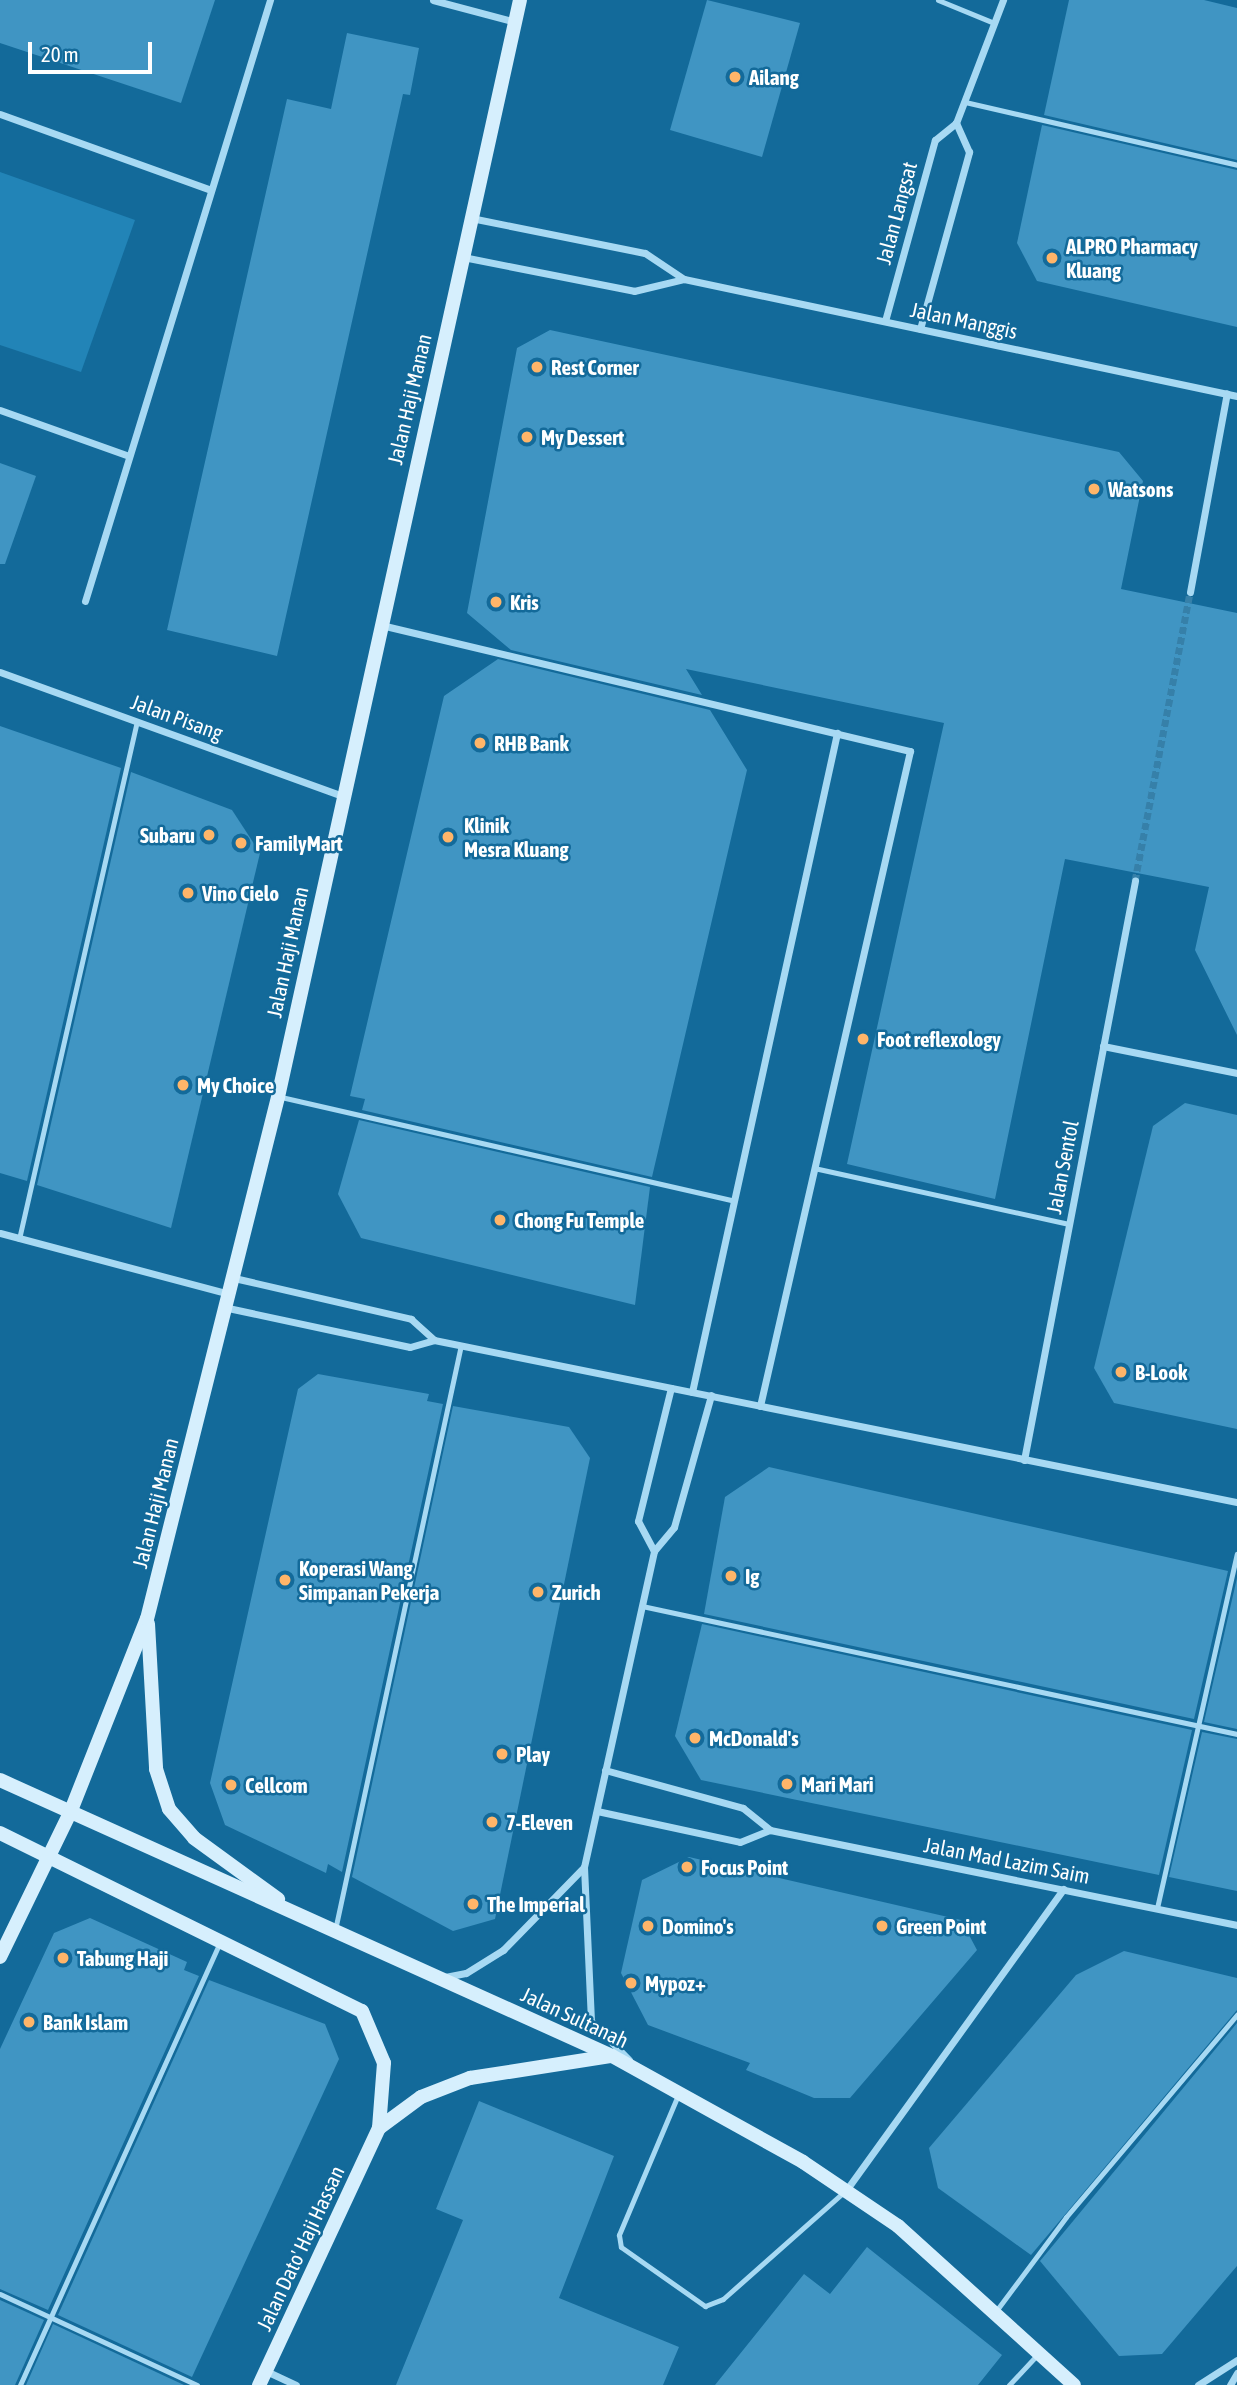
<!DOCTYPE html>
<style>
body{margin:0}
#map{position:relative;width:1237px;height:2385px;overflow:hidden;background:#136a9a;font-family:"Asap Condensed",sans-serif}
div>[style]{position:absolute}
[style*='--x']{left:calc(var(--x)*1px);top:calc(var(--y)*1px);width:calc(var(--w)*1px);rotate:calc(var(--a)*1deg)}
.green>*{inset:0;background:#2284b7}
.building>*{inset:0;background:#4095c3}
.street-tunnel>*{height:7px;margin-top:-3.5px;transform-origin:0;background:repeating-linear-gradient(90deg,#3680a9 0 7px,transparent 0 10.5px)}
.lane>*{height:5px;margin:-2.5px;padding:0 2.5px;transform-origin:2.5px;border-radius:2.5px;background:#a7d9f3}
.street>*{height:7px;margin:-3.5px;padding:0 3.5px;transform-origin:3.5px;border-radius:3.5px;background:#a7d9f3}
.secondary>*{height:14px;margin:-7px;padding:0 7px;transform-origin:7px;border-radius:7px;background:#d6effd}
.dots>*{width:19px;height:19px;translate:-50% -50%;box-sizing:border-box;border:4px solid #136a9a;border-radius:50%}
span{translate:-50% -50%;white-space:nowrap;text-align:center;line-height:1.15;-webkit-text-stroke:5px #136a9a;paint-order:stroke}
.poi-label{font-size:21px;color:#fff;font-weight:700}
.left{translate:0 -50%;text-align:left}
.right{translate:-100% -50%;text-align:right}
.street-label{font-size:21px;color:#fff}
.scale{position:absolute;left:28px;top:42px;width:124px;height:32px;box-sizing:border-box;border:4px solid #fff;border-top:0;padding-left:9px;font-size:21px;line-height:24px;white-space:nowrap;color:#fff;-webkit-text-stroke:5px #136a9a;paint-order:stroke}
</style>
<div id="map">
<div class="green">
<i style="clip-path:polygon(0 172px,135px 220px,81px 372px,0 345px)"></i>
</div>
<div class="building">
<i style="clip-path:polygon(0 0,215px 0,181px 103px,0 43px)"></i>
<i style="clip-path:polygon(707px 0,800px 23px,762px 157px,670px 130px)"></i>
<i style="clip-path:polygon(1069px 0,1204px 0,1237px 8px,1237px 160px,1044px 115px)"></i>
<i style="clip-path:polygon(347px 33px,419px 48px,410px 95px,403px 94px,277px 656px,167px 630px,287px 99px,331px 109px)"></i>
<i style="clip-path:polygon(1042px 125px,1237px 170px,1237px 327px,1037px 281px,1017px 243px)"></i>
<i style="clip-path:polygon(550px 330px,1119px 452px,1143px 481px,1121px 589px,1237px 613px,1237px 1035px,1195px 950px,1209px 887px,1065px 859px,995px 1199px,847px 1164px,944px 723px,686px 669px,702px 695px,511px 650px,467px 613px,517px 348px)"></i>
<i style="clip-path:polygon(0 463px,36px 476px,5px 564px,0 564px)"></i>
<i style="clip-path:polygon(498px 659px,710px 710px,747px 770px,652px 1177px,362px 1110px,365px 1099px,350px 1096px,444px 696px)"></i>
<i style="clip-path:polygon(0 726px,121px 768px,27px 1181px,0 1173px)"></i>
<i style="clip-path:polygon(131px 772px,232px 810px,260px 853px,171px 1228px,37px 1185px)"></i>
<i style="clip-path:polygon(1185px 1103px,1237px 1115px,1237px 1429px,1114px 1403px,1094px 1368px,1153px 1126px)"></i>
<i style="clip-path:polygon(359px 1120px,650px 1187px,635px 1305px,361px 1238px,338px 1194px)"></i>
<i style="clip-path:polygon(318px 1374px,429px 1394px,427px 1401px,443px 1404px,342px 1872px,328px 1864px,326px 1873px,225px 1825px,210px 1783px,298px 1389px)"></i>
<i style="clip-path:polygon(453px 1406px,569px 1427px,590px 1458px,495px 1919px,453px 1931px,352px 1877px)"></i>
<i style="clip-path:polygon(769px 1467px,1228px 1571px,1194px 1719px,704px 1614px,725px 1497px)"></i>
<i style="clip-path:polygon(1237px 1578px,1237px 1729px,1204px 1722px)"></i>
<i style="clip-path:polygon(702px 1624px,1192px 1730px,1159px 1875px,701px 1780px,675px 1736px)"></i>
<i style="clip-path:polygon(1202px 1732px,1237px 1739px,1237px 1891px,1169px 1877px)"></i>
<i style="clip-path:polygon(689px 1857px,961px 1920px,977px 1950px,850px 2098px,814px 2098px,746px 2070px,750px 2063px,648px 2025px,621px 1973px,642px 1880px)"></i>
<i style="clip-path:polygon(90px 1918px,187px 1962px,184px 1970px,199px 1976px,48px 2310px,0 2289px,0 2049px,54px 1933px)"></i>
<i style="clip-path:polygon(1124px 1951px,1237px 1978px,1237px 2010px,1031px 2255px,938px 2188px,929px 2148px,1076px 1975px)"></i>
<i style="clip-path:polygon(209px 1980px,325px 2024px,339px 2059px,192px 2377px,58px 2315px)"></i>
<i style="clip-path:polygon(1237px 2023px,1237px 2266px,1162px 2354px,1119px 2356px,1040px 2261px)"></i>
<i style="clip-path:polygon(479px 2101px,614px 2156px,559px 2298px,679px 2347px,663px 2385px,396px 2385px,463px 2220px,436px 2209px)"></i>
<i style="clip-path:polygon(867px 2247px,1002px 2355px,978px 2385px,715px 2385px,804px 2274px,830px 2294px)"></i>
<i style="clip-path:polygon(0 2300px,44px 2320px,15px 2385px,0 2385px)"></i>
<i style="clip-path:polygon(53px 2324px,184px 2385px,26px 2385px)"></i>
</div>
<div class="street-tunnel">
<i style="--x:1135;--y:881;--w:294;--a:-79.2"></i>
</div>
<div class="lane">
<i style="--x:938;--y:0;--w:61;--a:22.3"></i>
<i style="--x:965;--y:102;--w:279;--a:13"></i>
<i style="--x:281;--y:1097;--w:465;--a:12.9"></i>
<i style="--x:814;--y:1168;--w:261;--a:12.4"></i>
<i style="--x:19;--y:1239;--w:531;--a:-77.17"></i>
<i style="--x:642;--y:1606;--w:609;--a:12.14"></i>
<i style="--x:1157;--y:1908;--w:363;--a:-77.3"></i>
<i style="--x:335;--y:1930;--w:598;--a:-77.85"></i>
<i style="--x:678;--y:2095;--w:152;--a:112.9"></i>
<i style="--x:619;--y:2235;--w:12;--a:81"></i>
<i style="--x:621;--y:2247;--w:103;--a:35.1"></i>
<i style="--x:705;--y:2306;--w:19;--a:-21"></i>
<i style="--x:723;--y:2299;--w:163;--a:-41.5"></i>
<i style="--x:0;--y:2294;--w:217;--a:24.8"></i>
<i style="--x:996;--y:2311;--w:117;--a:-53.3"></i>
<i style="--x:1066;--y:2217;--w:265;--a:-49.8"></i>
<i style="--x:20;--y:2385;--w:485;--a:-65.7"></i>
<i style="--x:1009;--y:2385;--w:42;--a:-46.9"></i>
</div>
<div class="street">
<i style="--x:433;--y:0;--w:85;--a:15"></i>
<i style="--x:0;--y:114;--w:224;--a:19.8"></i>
<i style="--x:471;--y:218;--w:177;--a:11.4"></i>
<i style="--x:645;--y:253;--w:47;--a:33.7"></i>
<i style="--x:684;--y:279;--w:565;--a:11.95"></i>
<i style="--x:463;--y:257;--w:174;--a:11.2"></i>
<i style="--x:634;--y:291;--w:51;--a:-13.5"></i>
<i style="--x:885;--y:321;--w:188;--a:-74.6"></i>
<i style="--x:935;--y:140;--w:27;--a:-39"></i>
<i style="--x:956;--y:123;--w:132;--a:-69.1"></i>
<i style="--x:920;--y:329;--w:184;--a:-74.5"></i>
<i style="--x:969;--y:152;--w:32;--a:-114"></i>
<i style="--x:0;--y:410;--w:137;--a:19.6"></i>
<i style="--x:1190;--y:592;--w:202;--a:-79.5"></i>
<i style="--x:85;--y:601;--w:629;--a:-72.89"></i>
<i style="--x:381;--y:625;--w:544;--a:13.4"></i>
<i style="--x:910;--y:751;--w:672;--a:102.9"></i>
<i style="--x:0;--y:672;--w:364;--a:19.9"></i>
<i style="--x:1103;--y:1046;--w:137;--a:11.4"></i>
<i style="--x:0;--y:1233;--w:237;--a:14.9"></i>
<i style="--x:234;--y:1278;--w:182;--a:13"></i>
<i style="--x:411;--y:1319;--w:31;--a:42"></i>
<i style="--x:228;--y:1308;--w:186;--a:12.1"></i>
<i style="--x:410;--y:1347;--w:25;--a:-16"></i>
<i style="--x:434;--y:1340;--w:819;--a:11.41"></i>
<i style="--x:692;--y:1392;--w:675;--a:-77.59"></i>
<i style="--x:1024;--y:1460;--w:590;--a:-79.15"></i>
<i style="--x:654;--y:1551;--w:34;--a:-118"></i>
<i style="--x:638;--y:1521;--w:137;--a:-76.1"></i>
<i style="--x:605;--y:1770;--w:143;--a:15.4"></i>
<i style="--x:743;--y:1808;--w:35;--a:39"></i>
<i style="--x:770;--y:1830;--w:477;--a:11.5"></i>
<i style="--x:597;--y:1811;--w:146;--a:12.2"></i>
<i style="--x:740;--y:1842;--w:32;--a:-22"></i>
<i style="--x:445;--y:1977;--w:21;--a:-11"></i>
<i style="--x:466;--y:1973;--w:44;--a:-31.9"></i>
<i style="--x:503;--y:1950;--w:115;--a:-45.7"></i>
<i style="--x:629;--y:2060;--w:54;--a:-134.3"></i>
<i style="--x:591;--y:2021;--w:154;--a:-92.6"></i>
<i style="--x:584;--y:1867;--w:324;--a:-77.5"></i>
<i style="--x:654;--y:1551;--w:31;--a:-50"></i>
<i style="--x:674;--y:1527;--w:137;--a:-74.3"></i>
<i style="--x:847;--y:2189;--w:370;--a:-54.2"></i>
<i style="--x:266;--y:2371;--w:33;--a:25"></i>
<i style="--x:1198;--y:2385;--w:46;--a:-32.7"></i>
<i style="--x:1230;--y:2385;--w:14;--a:-60"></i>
</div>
<div class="secondary">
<i style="--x:148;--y:1624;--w:145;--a:86.8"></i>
<i style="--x:156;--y:1769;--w:42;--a:72"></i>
<i style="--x:169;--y:1809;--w:38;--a:49"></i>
<i style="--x:194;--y:1838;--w:104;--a:36"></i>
<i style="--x:0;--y:1780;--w:671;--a:24.27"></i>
<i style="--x:612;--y:2056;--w:218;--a:29"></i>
<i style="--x:803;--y:2162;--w:115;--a:34"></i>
<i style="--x:898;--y:2226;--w:237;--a:42.1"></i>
<i style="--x:0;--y:1833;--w:403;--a:26.2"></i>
<i style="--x:362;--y:2011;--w:56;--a:67.1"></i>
<i style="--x:384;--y:2063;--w:65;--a:94.4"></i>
<i style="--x:379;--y:2128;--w:284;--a:115"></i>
<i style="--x:0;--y:1957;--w:160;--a:-64.1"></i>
<i style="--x:70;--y:1813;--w:209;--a:-68.4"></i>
<i style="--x:147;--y:1619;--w:538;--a:-75.91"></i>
<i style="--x:278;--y:1097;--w:1123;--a:-77.56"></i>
<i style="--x:379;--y:2128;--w:52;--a:-36.4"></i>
<i style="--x:421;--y:2097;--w:53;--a:-21.2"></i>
<i style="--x:470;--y:2078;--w:142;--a:-8.9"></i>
</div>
<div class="dots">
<i style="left:735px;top:77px;background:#ffb569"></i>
<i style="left:1052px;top:258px;background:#ffb569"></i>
<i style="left:537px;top:367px;background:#ffb569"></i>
<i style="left:527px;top:437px;background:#ffb569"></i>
<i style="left:1094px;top:489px;background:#ffb569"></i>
<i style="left:496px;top:602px;background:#ffb569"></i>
<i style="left:480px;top:743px;background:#ffb569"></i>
<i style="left:209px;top:835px;background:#ffb569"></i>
<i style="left:448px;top:837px;background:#ffb569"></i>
<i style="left:241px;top:843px;background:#ffb569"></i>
<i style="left:188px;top:893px;background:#ffb569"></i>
<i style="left:863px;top:1039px;background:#ffb569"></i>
<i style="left:183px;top:1085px;background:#ffb569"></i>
<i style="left:500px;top:1220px;background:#ffb569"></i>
<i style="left:1121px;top:1372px;background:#ffb569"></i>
<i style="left:731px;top:1576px;background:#ffb569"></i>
<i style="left:285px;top:1580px;background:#ffb569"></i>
<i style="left:538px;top:1592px;background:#ffb569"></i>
<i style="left:695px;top:1738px;background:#ffb569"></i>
<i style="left:502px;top:1754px;background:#ffb569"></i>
<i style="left:787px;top:1784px;background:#ffb569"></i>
<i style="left:231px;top:1785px;background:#ffb569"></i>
<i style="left:492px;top:1822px;background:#ffb569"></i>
<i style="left:687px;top:1867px;background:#ffb569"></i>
<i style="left:473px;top:1904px;background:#ffb569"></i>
<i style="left:648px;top:1926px;background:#ffb569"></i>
<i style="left:882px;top:1926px;background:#ffb569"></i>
<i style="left:63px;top:1958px;background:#ffb569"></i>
<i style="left:631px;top:1983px;background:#ffb569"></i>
<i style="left:29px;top:2022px;background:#ffb569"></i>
</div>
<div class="poi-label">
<span class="left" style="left:749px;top:77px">Ailang</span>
<span class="left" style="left:1066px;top:258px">ALPRO Pharmacy<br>Kluang</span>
<span class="left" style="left:551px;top:367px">Rest Corner</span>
<span class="left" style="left:541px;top:437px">My Dessert</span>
<span class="left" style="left:1108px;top:489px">Watsons</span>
<span class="left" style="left:510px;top:602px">Kris</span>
<span class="left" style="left:494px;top:743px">RHB Bank</span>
<span class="left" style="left:464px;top:837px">Klinik<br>Mesra Kluang</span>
<span class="right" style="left:195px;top:835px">Subaru</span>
<span class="left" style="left:255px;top:843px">FamilyMart</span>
<span class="left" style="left:202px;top:893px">Vino Cielo</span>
<span class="left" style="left:877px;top:1039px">Foot reflexology</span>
<span class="left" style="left:197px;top:1085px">My Choice</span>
<span class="left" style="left:514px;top:1220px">Chong Fu Temple</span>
<span class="left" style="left:1135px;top:1372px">B-Look</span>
<span class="left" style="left:299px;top:1580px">Koperasi Wang<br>Simpanan Pekerja</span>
<span class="left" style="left:745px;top:1576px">Ig</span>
<span class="left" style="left:552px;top:1592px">Zurich</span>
<span class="left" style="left:709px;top:1738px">McDonald's</span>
<span class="left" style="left:516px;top:1754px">Play</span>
<span class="left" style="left:801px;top:1784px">Mari Mari</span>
<span class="left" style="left:245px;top:1785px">Cellcom</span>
<span class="left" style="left:506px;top:1822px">7-Eleven</span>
<span class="left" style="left:701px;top:1867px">Focus Point</span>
<span class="left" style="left:487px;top:1904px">The Imperial</span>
<span class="left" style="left:662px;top:1926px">Domino's</span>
<span class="left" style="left:896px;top:1926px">Green Point</span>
<span class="left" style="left:77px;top:1958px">Tabung Haji</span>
<span class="left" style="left:645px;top:1983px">Mypoz+</span>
<span class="left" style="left:43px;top:2022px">Bank Islam</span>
</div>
<div class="street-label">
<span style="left:896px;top:213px;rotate:-75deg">Jalan Langsat</span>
<span style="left:964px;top:320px;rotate:12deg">Jalan Manggis</span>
<span style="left:409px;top:399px;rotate:-77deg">Jalan Haji Manan</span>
<span style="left:177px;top:717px;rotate:20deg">Jalan Pisang</span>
<span style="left:287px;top:952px;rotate:-78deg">Jalan Haji Manan</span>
<span style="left:1062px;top:1167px;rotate:-79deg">Jalan Sentol</span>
<span style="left:155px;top:1503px;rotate:-76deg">Jalan Haji Manan</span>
<span style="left:1007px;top:1860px;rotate:11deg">Jalan Mad Lazim Saim</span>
<span style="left:575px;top:2017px;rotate:25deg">Jalan Sultanah</span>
<span style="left:300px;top:2248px;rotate:-65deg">Jalan Dato' Haji Hassan</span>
</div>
<div class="scale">20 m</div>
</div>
